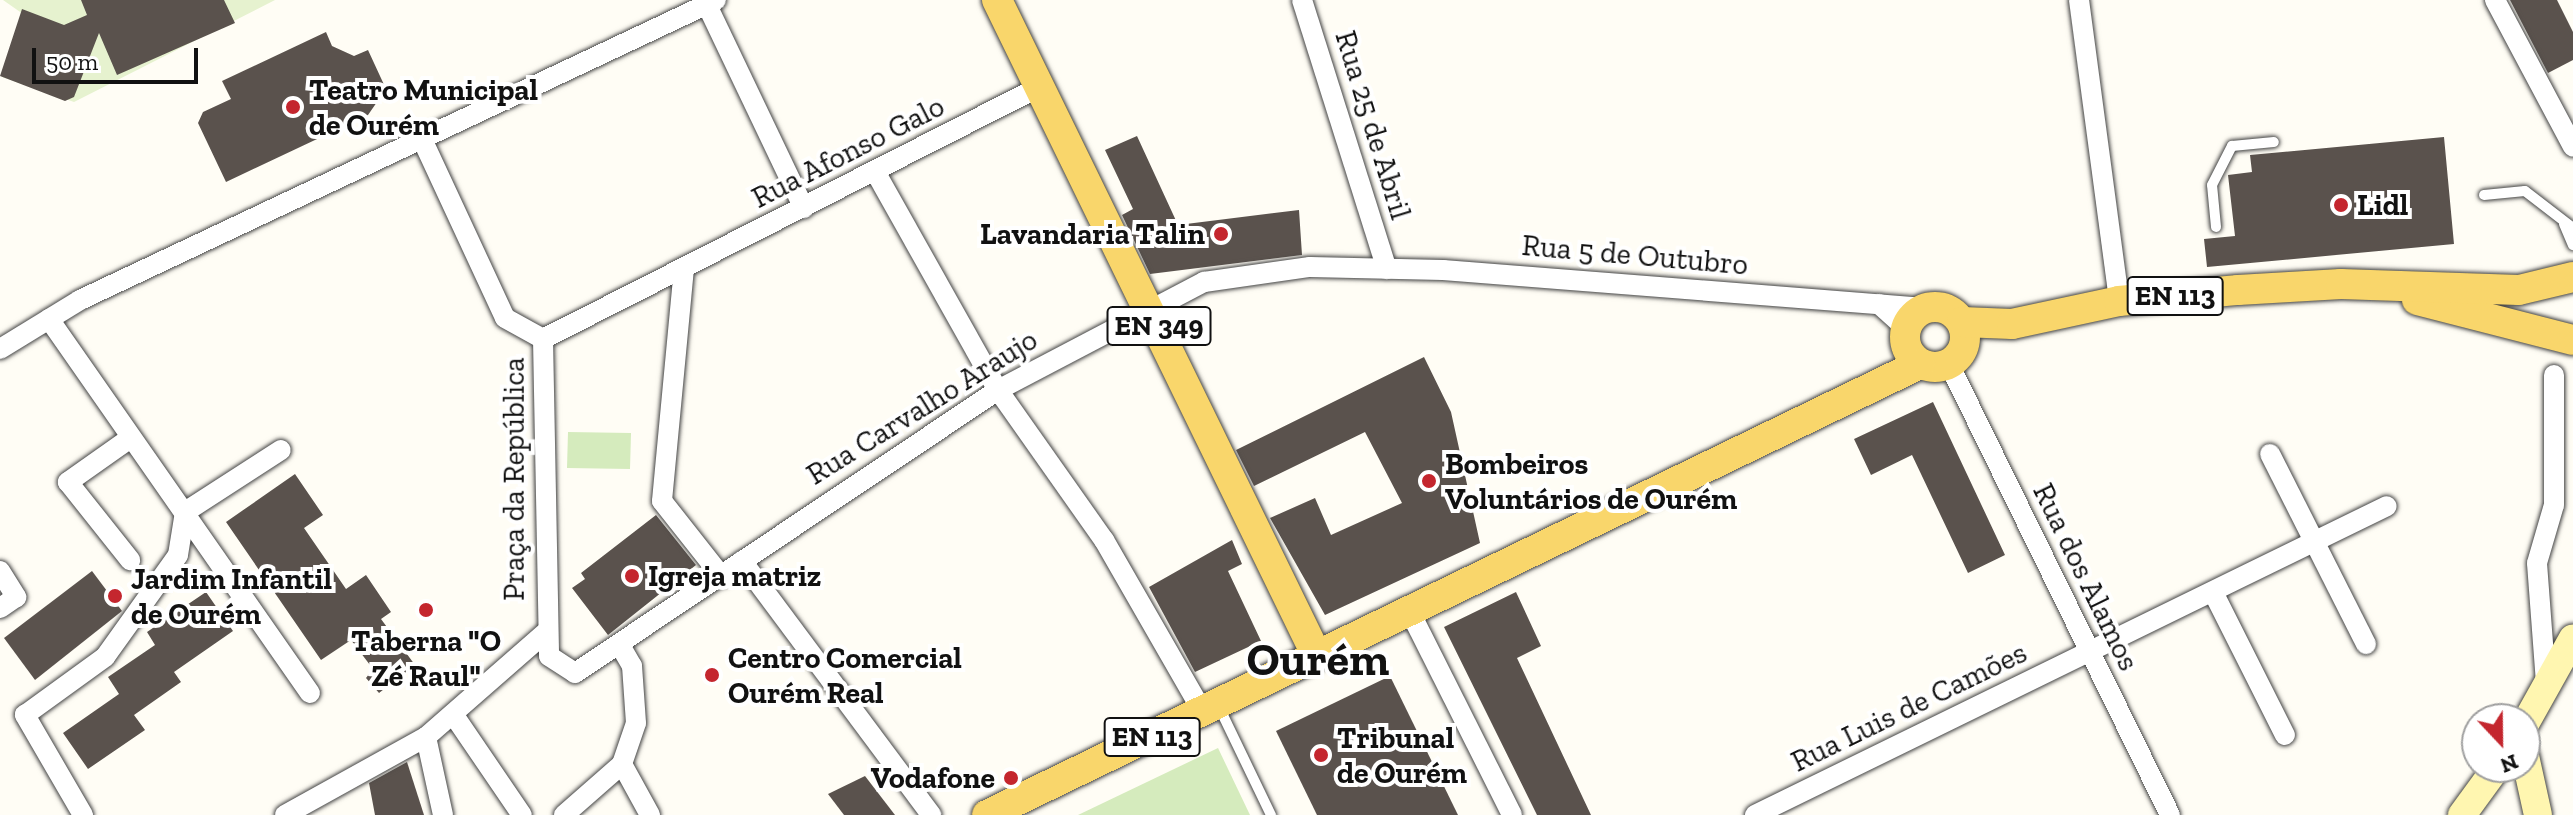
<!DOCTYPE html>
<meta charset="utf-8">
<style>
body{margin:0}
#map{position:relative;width:2573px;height:815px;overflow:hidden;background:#fffdf5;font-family:"Zilla Slab",serif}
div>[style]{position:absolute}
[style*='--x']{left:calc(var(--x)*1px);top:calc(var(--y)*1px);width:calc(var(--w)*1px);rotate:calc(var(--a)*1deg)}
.green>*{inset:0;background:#d5ebbd}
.pitch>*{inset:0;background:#e6f2cf}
.building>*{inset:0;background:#5a524d}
.roads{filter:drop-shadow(0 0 2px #444) drop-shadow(0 0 2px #444)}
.lane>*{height:10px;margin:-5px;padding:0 5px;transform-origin:5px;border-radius:5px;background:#fff}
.street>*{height:20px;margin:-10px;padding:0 10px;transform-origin:10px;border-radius:10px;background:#fff}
.secondary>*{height:28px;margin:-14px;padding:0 14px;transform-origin:14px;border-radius:14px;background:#fff6b0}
.primary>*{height:30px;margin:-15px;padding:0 15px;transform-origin:15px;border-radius:15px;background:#f9d66b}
.primary>.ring{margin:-15px;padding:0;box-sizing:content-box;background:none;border:30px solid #f9d66b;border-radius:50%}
.dots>*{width:22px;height:22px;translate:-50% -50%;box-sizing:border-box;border:4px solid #fff;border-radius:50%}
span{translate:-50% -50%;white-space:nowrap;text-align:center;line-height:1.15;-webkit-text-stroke:8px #fff;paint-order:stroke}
.shield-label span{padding:2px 6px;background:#fff;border:2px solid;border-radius:6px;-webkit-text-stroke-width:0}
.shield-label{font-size:28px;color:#111;font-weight:700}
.poi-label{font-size:30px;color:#111;font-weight:700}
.left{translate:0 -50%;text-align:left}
.right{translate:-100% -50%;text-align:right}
.street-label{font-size:30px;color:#111}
.town-label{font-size:46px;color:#111;font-weight:700}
.north{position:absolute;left:2461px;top:703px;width:80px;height:80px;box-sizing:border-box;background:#fff;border:2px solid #a0a0a0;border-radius:50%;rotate:158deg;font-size:22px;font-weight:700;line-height:32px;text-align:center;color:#111}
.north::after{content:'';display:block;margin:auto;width:28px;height:36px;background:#c4262e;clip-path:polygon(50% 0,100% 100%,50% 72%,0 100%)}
.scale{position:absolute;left:32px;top:48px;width:166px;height:36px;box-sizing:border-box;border:4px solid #111;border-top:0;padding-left:10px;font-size:24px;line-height:28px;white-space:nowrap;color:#111;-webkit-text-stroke:6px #fff;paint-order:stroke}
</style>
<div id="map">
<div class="green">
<i style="clip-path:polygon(568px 432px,631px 433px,630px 469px,567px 468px)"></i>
<i style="clip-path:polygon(1218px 748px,1250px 815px,1078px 815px)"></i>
</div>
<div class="pitch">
<i style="clip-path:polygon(3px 0,275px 0,74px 102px,2px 77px,23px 14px)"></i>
</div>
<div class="building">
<i style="clip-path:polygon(81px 0,224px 0,235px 23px,117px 75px,99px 33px,74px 97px,65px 101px,0 76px,22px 9px,64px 25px,87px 15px)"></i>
<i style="clip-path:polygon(2510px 0,2557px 0,2573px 32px,2573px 60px,2548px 73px)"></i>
<i style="clip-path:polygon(326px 32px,332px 46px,354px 56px,368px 50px,386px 89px,368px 115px,226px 182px,198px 123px,203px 112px,231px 99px,222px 81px)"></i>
<i style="clip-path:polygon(1137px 136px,1178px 225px,1299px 210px,1302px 255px,1150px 274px,1122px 215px,1133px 209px,1105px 150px)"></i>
<i style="clip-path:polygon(2444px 137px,2454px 244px,2207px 267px,2204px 239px,2235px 236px,2228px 175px,2252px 172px,2250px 155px)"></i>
<i style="clip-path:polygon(1424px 357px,1451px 412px,1480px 543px,1325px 615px,1270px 518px,1315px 498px,1331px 535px,1402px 503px,1365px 432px,1254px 486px,1236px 450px)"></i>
<i style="clip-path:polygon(1933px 402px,2005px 555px,1968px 573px,1912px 455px,1871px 475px,1854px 439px)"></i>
<i style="clip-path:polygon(295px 474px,323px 515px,304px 528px,346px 589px,366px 575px,391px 612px,381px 619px,415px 665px,379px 693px,366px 678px,373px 669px,351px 640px,321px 660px,226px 522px)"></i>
<i style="clip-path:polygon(656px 515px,696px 565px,608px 635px,572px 588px,585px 579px,581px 573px)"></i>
<i style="clip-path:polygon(1232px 540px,1242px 564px,1228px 571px,1261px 641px,1195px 672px,1149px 587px)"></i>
<i style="clip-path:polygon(92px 571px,122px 611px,35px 680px,4px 638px)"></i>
<i style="clip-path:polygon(206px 592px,233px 631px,174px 672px,181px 682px,134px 715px,145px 730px,88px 769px,63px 733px,119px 694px,108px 677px,155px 645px,147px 632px)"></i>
<i style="clip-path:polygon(1516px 592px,1541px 646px,1517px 658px,1591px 815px,1537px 815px,1444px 627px)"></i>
<i style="clip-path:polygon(1390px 676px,1458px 815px,1317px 815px,1276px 731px)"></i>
<i style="clip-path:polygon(407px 762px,424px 815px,375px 815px,369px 783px)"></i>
<i style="clip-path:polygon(865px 776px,895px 815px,844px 815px,828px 794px)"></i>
</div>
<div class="roads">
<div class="lane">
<i style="--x:2484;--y:195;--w:41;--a:-5.6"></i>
<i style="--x:2525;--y:191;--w:61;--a:37.6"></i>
<i style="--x:2564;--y:224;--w:23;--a:67"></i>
<i style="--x:2216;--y:227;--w:42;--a:-95.4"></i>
<i style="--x:2212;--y:185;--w:44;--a:-62.9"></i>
<i style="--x:2232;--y:146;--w:42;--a:-5.4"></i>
<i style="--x:1219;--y:707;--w:120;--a:64.3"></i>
</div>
<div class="street">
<i style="--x:1302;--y:0;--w:282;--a:72.5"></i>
<i style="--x:2079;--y:0;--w:304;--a:82.4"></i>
<i style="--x:2495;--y:0;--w:166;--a:62"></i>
<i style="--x:707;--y:5;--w:225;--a:64.5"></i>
<i style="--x:1039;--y:87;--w:556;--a:153.07"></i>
<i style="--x:543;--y:339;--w:317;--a:88.9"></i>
<i style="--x:549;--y:656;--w:31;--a:33"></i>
<i style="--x:575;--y:673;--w:509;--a:-33.78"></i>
<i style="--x:998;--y:390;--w:233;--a:-27.7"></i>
<i style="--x:1204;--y:282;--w:107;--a:-8.1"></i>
<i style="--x:1310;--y:267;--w:133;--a:1.3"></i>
<i style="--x:1443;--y:270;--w:486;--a:4.5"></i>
<i style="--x:422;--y:139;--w:197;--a:65.1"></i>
<i style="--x:505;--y:318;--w:43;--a:28.9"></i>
<i style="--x:876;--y:173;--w:249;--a:60.7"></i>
<i style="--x:998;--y:390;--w:184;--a:54.8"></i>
<i style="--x:1104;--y:540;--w:198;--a:60.1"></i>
<i style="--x:684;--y:268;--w:234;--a:95.4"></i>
<i style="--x:662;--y:501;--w:97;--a:51.7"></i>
<i style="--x:1879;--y:304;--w:36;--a:42"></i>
<i style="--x:49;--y:319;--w:456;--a:55.1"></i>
<i style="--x:0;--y:349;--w:94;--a:-31.5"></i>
<i style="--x:80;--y:300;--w:703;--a:-25.25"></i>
<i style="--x:1949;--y:364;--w:502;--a:63.89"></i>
<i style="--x:129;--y:439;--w:75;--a:144.8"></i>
<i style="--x:68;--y:482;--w:100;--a:51.5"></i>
<i style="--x:2270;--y:454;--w:213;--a:63.2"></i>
<i style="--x:185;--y:512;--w:114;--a:-32.9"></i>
<i style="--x:742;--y:561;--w:317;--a:53.3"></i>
<i style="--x:0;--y:571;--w:31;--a:58"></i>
<i style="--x:16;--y:597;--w:19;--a:145"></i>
<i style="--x:2213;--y:592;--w:160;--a:63.3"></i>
<i style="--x:1409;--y:610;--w:229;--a:63.3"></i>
<i style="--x:2546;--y:683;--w:120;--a:-94.3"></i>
<i style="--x:2537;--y:563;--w:60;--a:-73.7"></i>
<i style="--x:2554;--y:505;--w:130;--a:-90"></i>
<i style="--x:453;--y:714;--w:122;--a:55.7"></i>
<i style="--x:426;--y:737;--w:80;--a:77.7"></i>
<i style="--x:622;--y:764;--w:58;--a:61.2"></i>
<i style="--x:83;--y:815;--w:116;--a:-120.1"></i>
<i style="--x:25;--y:715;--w:99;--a:-35.9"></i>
<i style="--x:105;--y:657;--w:125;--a:-54.4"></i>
<i style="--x:178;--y:555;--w:44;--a:-80.8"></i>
<i style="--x:285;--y:815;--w:161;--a:-29"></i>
<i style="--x:426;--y:737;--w:158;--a:-41.2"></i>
<i style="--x:564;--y:815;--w:77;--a:-41.3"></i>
<i style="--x:622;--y:764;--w:43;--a:-71.1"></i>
<i style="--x:636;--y:723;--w:57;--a:-94"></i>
<i style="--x:632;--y:666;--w:22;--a:-120"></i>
<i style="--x:1755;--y:815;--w:703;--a:-26.06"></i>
</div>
<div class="secondary">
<i style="--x:2525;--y:724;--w:98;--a:-60.8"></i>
<i style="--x:2525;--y:756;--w:60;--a:77.6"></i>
<i style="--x:2462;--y:815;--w:59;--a:-53.9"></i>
</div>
<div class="primary">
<i style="--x:997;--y:0;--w:728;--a:64"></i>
<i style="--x:2417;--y:300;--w:161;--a:14.4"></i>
<i class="ring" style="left:1905px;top:307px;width:30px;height:30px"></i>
<i style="--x:1962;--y:322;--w:50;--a:2.3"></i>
<i style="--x:2012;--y:324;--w:109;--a:-12.1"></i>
<i style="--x:2119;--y:301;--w:120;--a:-5.3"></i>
<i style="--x:2238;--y:290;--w:103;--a:-3.3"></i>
<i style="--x:2341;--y:284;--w:178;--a:1.9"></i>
<i style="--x:2519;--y:290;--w:56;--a:-13.5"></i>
<i style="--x:987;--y:815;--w:1036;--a:-25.8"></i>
</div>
</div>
<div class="dots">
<i style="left:293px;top:107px;background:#c4262e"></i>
<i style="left:2341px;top:205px;background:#c4262e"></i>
<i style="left:1221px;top:234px;background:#c4262e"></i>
<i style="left:1429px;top:481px;background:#c4262e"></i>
<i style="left:632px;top:576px;background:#c4262e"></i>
<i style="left:115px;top:596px;background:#c4262e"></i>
<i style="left:426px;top:610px;background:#c4262e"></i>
<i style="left:712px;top:675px;background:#c4262e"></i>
<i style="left:1321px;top:755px;background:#c4262e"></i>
<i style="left:1011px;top:778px;background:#c4262e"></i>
</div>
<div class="shield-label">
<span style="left:2175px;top:296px">EN 113</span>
<span style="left:1159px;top:326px">EN 349</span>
<span style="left:1152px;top:737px">EN 113</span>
</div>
<div class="poi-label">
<span class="left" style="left:309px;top:107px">Teatro Municipal<br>de Ourém</span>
<span class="left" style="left:2357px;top:205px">Lidl</span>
<span class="right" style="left:1205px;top:234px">Lavandaria Talin</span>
<span class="left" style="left:1445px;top:481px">Bombeiros<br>Voluntários de Ourém</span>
<span class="left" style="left:648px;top:576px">Igreja matriz</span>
<span class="left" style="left:131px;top:596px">Jardim Infantil<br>de Ourém</span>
<span style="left:426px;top:658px">Taberna "O<br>Zé Raul"</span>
<span class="left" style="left:728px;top:675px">Centro Comercial<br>Ourém Real</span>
<span class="left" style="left:1337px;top:755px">Tribunal<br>de Ourém</span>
<span class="right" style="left:995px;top:778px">Vodafone</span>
</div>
<div class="street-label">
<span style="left:1373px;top:125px;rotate:73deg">Rua 25 de Abril</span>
<span style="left:848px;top:152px;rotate:-27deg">Rua Afonso Galo</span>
<span style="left:1635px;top:255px;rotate:5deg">Rua 5 de Outubro</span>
<span style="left:922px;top:407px;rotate:-32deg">Rua Carvalho Araujo</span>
<span style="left:514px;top:479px;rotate:-90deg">Praça da República</span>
<span style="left:2086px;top:577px;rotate:64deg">Rua dos Alamos</span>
<span style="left:1909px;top:707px;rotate:-26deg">Rua Luis de Camões</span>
</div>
<div class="town-label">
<span style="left:1318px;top:660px">Ourém</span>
</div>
<div class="north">N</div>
<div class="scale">50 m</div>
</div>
